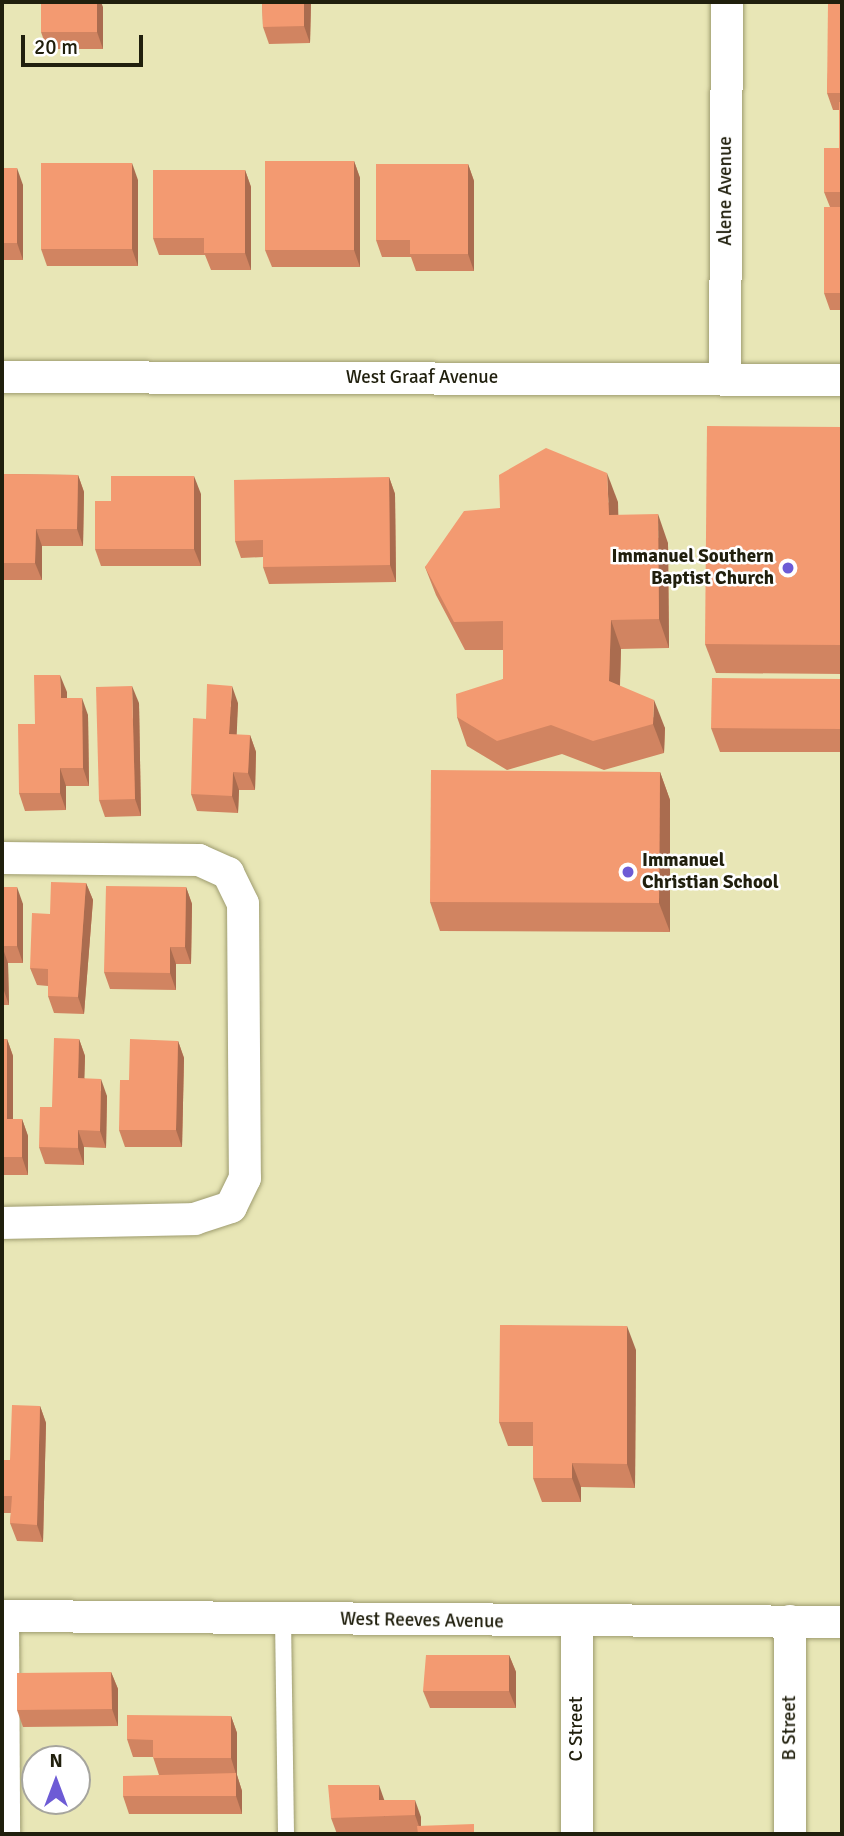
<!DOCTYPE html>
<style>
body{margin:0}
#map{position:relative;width:844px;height:1836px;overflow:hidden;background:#e8e6b6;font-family:Signika,sans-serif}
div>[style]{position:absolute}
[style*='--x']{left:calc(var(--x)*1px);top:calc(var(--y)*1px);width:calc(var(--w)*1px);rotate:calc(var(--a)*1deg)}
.roads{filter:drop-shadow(0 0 2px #9e9c6f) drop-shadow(0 0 2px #9e9c6f)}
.lane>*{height:16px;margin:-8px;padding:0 8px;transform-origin:8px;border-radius:8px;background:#fff}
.street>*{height:32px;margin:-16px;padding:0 16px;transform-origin:16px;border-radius:16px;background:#fff}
.wall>*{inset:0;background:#d18461}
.shaded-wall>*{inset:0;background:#aa6c4f}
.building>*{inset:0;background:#f39a71}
.dots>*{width:19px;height:19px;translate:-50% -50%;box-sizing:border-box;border:4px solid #fff;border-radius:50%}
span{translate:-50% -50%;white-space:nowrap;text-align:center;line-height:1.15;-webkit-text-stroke:5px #fff;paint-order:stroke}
.street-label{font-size:19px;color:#201f0d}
.poi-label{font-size:19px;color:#201f0d;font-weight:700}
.right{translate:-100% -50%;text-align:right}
.left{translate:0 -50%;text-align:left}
.frame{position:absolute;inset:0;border:4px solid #201f0d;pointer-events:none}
.north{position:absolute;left:21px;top:1745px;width:70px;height:70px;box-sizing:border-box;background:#fff;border:2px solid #a6a59e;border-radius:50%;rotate:0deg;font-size:19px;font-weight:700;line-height:28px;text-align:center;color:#201f0d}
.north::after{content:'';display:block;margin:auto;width:24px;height:32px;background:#6d5bd5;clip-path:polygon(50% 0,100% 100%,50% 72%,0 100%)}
.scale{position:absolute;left:21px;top:35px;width:122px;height:32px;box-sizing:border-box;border:4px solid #201f0d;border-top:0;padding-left:9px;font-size:21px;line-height:24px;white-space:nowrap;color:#201f0d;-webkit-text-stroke:5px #fff;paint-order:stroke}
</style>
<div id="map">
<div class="roads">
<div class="lane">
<i style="--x:283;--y:1619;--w:215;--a:89.2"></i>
</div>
<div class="street">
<i style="--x:2;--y:377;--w:840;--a:0.2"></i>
<i style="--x:725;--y:379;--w:377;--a:-89.7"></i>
<i style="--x:2;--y:858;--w:197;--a:0.6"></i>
<i style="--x:199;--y:860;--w:32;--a:24"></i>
<i style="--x:228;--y:873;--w:34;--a:64"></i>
<i style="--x:243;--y:904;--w:274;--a:89.6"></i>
<i style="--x:245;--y:1178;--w:32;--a:116"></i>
<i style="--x:231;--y:1207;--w:38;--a:162"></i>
<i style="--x:195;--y:1219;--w:193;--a:178.8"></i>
<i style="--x:2;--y:1616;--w:840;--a:0.41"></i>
<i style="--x:3;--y:1616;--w:218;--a:89.7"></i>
<i style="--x:577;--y:1834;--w:211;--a:-90"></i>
<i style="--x:790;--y:1834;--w:213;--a:-90"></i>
</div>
</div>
<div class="wall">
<i style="clip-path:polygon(262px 2px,311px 2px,310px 43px,269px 44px,263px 27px)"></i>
<i style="clip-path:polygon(831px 2px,842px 2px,842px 310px,830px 310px,824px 293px,830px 207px,824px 192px,839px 148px,839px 110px,833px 110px,827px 93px)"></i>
<i style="clip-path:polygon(103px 7px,103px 49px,47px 49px,41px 32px)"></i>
<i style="clip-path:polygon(354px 161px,360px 178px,360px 267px,272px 267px,265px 250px)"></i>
<i style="clip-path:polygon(468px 164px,474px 181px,474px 271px,416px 271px,411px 257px,382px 257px,376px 240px)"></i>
<i style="clip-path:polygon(2px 168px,23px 185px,23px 260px,2px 260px)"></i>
<i style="clip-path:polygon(245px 170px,251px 187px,251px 270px,211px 270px,205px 255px,159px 255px,153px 238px)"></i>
<i style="clip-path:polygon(138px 180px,138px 266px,47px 266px,41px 249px)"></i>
<i style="clip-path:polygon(842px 427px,842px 674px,716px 673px,705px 644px)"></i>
<i style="clip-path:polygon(2px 474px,78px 475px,84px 492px,83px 546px,42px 546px,42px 580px,2px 580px,2px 581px)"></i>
<i style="clip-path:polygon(389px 477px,395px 494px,396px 582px,269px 584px,263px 567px,263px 557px,241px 558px,235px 541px)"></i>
<i style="clip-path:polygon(201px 494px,201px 566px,101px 566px,95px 549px,111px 501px)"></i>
<i style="clip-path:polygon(618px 502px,618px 515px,668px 543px,669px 648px,621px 649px,620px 686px,665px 728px,664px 753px,604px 770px,562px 754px,507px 770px,467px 746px,457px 717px,503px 679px,503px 650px,465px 650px,436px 595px,425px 567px,500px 508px)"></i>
<i style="clip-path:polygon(842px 679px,842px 752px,720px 752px,711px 728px)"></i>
<i style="clip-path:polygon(67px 692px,67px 698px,88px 715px,89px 786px,66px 786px,66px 810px,25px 811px,19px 793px,35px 724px)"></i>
<i style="clip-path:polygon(139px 703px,141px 816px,105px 817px,99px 800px)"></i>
<i style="clip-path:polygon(238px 703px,236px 735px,250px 735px,256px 752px,255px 790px,239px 790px,238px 813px,197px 811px,191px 794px,206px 719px)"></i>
<i style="clip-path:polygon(660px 772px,670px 800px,670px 932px,440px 931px,430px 902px)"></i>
<i style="clip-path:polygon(86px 883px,93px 900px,84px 1014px,54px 1013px,48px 996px,48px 986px,37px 985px,30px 968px,50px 914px)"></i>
<i style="clip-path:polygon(2px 887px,23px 904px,23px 963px,8px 963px,9px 1005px,2px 1005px)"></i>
<i style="clip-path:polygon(186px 887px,192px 904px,191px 964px,176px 964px,176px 990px,110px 989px,104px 972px)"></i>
<i style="clip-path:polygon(2px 1039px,7px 1039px,13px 1056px,13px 1119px,22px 1119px,28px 1136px,28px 1175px,2px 1175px)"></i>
<i style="clip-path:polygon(79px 1039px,85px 1056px,84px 1078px,107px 1096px,106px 1148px,84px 1147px,84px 1165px,45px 1164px,39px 1147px,52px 1107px)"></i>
<i style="clip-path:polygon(178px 1041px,184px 1058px,182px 1147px,125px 1147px,119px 1130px,129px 1080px)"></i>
<i style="clip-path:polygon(636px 1350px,635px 1488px,581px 1487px,581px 1502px,542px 1502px,533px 1478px,533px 1446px,508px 1446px,499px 1422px)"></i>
<i style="clip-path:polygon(40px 1406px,46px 1423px,43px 1542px,17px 1541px,10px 1523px,11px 1513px,2px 1513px,2px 1460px,10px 1460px)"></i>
<i style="clip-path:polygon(509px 1655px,516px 1672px,516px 1708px,430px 1708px,423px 1691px)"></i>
<i style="clip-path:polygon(111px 1672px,118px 1689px,118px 1726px,23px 1727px,17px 1710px)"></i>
<i style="clip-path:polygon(231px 1716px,237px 1733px,237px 1775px,242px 1791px,242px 1814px,129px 1814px,123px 1796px,159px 1775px,153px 1757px,133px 1757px,127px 1739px)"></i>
<i style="clip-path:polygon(384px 1800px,421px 1817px,418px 1832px,337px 1834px,331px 1818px)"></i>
</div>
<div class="shaded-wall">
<i style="clip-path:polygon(97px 2px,101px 2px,103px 7px,103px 49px,97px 32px)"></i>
<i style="clip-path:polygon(304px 2px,311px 2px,310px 43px,304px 26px)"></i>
<i style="clip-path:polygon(354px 161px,360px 178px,360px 267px,354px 250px)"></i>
<i style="clip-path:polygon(132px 163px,138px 180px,138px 266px,132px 249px)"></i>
<i style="clip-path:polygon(468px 164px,474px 181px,474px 271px,468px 254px)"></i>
<i style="clip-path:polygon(17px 168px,23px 185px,23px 260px,17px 243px)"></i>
<i style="clip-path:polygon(245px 170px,251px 187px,251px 270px,245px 253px)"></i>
<i style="clip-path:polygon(607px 473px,618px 502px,619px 544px,609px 515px)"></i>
<i style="clip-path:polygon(78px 475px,84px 492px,83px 546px,77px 529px)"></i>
<i style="clip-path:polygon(194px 476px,201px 494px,201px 566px,194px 549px)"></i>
<i style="clip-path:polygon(389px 477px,395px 494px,396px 582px,390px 565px)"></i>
<i style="clip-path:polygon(658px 514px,668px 543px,669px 648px,659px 619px)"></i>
<i style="clip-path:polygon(36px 529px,42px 546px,42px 580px,35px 563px)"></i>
<i style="clip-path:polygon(611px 620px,621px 649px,619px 710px,609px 681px)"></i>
<i style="clip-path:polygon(60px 675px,67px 692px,67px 716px,61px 698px)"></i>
<i style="clip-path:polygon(132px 686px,139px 703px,141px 816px,135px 799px)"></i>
<i style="clip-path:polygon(232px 686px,238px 703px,236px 752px,229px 734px)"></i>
<i style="clip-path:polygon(82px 698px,88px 715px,89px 786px,83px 768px)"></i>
<i style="clip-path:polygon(654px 700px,665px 728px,664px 753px,653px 724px)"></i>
<i style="clip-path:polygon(250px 735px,256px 752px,255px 790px,248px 773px)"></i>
<i style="clip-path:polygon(60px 768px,66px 786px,66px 810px,60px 793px)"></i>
<i style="clip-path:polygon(233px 772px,239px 790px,238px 813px,232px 796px)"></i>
<i style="clip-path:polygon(660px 772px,670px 800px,670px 932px,659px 903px)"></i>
<i style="clip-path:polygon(86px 883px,93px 900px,84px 1014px,78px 997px)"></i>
<i style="clip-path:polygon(17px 887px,23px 904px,23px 963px,17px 946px)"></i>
<i style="clip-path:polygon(186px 887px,192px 904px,191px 964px,185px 947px)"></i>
<i style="clip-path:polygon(2px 946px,8px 963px,9px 1005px,3px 988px)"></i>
<i style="clip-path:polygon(170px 947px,176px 964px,176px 990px,170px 973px)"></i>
<i style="clip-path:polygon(7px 1039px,13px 1056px,13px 1136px,7px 1119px)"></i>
<i style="clip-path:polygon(79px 1039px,85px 1056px,84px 1095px,78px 1078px)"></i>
<i style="clip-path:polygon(178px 1041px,184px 1058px,182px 1147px,176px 1130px)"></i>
<i style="clip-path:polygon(101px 1079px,107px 1096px,106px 1148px,100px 1131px)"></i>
<i style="clip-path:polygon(22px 1119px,28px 1136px,28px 1175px,22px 1157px)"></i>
<i style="clip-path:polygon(78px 1130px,84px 1147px,84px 1165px,78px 1148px)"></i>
<i style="clip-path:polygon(627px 1326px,636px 1350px,635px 1488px,627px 1464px)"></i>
<i style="clip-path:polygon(40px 1406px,46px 1423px,43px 1542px,37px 1525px)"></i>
<i style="clip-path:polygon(572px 1463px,581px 1487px,581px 1502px,572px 1478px)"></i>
<i style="clip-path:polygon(509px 1655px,516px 1672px,516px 1708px,509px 1691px)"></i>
<i style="clip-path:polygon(111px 1672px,118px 1689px,118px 1726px,112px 1709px)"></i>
<i style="clip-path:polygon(231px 1716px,237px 1733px,237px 1775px,242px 1791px,242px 1814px,236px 1796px,236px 1774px,231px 1758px)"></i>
<i style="clip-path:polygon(379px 1785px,385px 1802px,385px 1817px,379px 1800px)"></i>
<i style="clip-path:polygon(415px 1800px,421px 1817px,421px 1832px,415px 1815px)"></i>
</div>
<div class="building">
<i style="clip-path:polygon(41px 2px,97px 2px,97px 32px,41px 32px)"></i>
<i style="clip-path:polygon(262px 2px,304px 2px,304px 26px,263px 27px)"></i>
<i style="clip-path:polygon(828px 3px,842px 3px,842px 93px,827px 93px)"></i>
<i style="clip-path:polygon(839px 102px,842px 102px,842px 192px,824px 192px,824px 148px,839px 148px)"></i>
<i style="clip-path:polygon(265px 161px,354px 161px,354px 250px,265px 250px)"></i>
<i style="clip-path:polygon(41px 163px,132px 163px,132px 249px,41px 249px)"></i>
<i style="clip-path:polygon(376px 164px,468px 164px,468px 254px,410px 254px,410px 240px,376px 240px)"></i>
<i style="clip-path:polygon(2px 168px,17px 168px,17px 243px,2px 243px)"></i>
<i style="clip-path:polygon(153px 170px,245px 170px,245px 253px,204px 253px,204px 238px,153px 238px)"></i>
<i style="clip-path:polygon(824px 207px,842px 207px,842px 293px,824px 293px)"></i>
<i style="clip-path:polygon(707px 426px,842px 427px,842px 645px,705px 644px)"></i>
<i style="clip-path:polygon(546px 448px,607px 473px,609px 515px,658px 514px,659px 619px,611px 620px,609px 681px,654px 700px,653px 724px,593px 741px,551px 725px,497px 741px,457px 717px,456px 694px,503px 679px,503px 621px,454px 622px,425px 567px,464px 511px,500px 508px,499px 475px)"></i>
<i style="clip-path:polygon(2px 474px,78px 475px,77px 529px,36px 529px,35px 563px,2px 563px)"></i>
<i style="clip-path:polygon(111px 476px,194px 476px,194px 549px,95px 549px,95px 501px,111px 501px)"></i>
<i style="clip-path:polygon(389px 477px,390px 565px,263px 567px,263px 540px,235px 541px,234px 480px)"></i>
<i style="clip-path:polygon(34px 675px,60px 675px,61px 698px,82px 698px,83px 768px,60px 768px,60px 793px,19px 793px,18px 724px,35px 724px)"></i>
<i style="clip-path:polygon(712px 678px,842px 679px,842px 729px,711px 728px)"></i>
<i style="clip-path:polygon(207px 684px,232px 686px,229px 734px,250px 735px,248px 773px,233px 772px,232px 796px,191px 794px,193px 718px,206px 719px)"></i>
<i style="clip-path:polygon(132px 686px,135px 799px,99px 800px,96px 687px)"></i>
<i style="clip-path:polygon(431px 770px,660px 772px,659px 903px,430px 902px)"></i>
<i style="clip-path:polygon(51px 882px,86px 883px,78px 997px,48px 996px,48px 969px,30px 968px,32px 913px,50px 914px)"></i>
<i style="clip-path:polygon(106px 886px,186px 887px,185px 947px,170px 947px,170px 973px,104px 972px)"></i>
<i style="clip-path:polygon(2px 887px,17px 887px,17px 946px,2px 946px,3px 988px,2px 988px)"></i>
<i style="clip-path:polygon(54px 1038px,79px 1039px,78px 1078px,101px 1079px,100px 1131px,78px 1130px,78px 1148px,39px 1147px,40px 1107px,52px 1107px)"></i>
<i style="clip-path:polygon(2px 1039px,7px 1039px,7px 1119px,22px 1119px,22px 1157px,2px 1157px)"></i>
<i style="clip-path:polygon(130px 1039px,178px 1041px,176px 1130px,119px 1130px,120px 1080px,129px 1080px)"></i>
<i style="clip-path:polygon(500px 1325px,627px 1326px,627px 1464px,572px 1463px,572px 1478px,533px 1478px,533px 1422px,499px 1422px)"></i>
<i style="clip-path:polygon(12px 1405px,40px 1406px,37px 1525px,10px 1523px,12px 1496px,2px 1496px,2px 1460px,10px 1460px)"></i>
<i style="clip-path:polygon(426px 1655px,509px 1655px,509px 1691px,423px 1691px)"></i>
<i style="clip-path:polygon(111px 1672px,112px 1709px,17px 1710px,17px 1673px)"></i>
<i style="clip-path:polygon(127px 1715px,231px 1716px,231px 1758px,153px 1758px,153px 1740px,127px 1739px)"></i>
<i style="clip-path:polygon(236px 1773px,236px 1796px,123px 1796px,123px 1776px)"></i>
<i style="clip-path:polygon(328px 1785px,379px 1785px,379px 1800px,415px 1800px,415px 1815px,331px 1818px)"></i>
<i style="clip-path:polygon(474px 1824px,474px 1834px,418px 1834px,417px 1826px)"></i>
<i style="clip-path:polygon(231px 1832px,231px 1834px,166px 1834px)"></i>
</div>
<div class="dots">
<i style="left:788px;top:568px;background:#6d5bd5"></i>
<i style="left:628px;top:872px;background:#6d5bd5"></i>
</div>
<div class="street-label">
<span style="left:726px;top:191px;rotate:-90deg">Alene Avenue</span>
<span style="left:422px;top:378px">West Graaf Avenue</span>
<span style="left:422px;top:1621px;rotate:1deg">West Reeves Avenue</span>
<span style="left:790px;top:1728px;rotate:-90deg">B Street</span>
<span style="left:577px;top:1729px;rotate:-90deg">C Street</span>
</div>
<div class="poi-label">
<span class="right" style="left:774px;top:568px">Immanuel Southern<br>Baptist Church</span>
<span class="left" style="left:642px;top:872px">Immanuel<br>Christian School</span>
</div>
<div class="frame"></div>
<div class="north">N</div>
<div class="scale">20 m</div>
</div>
